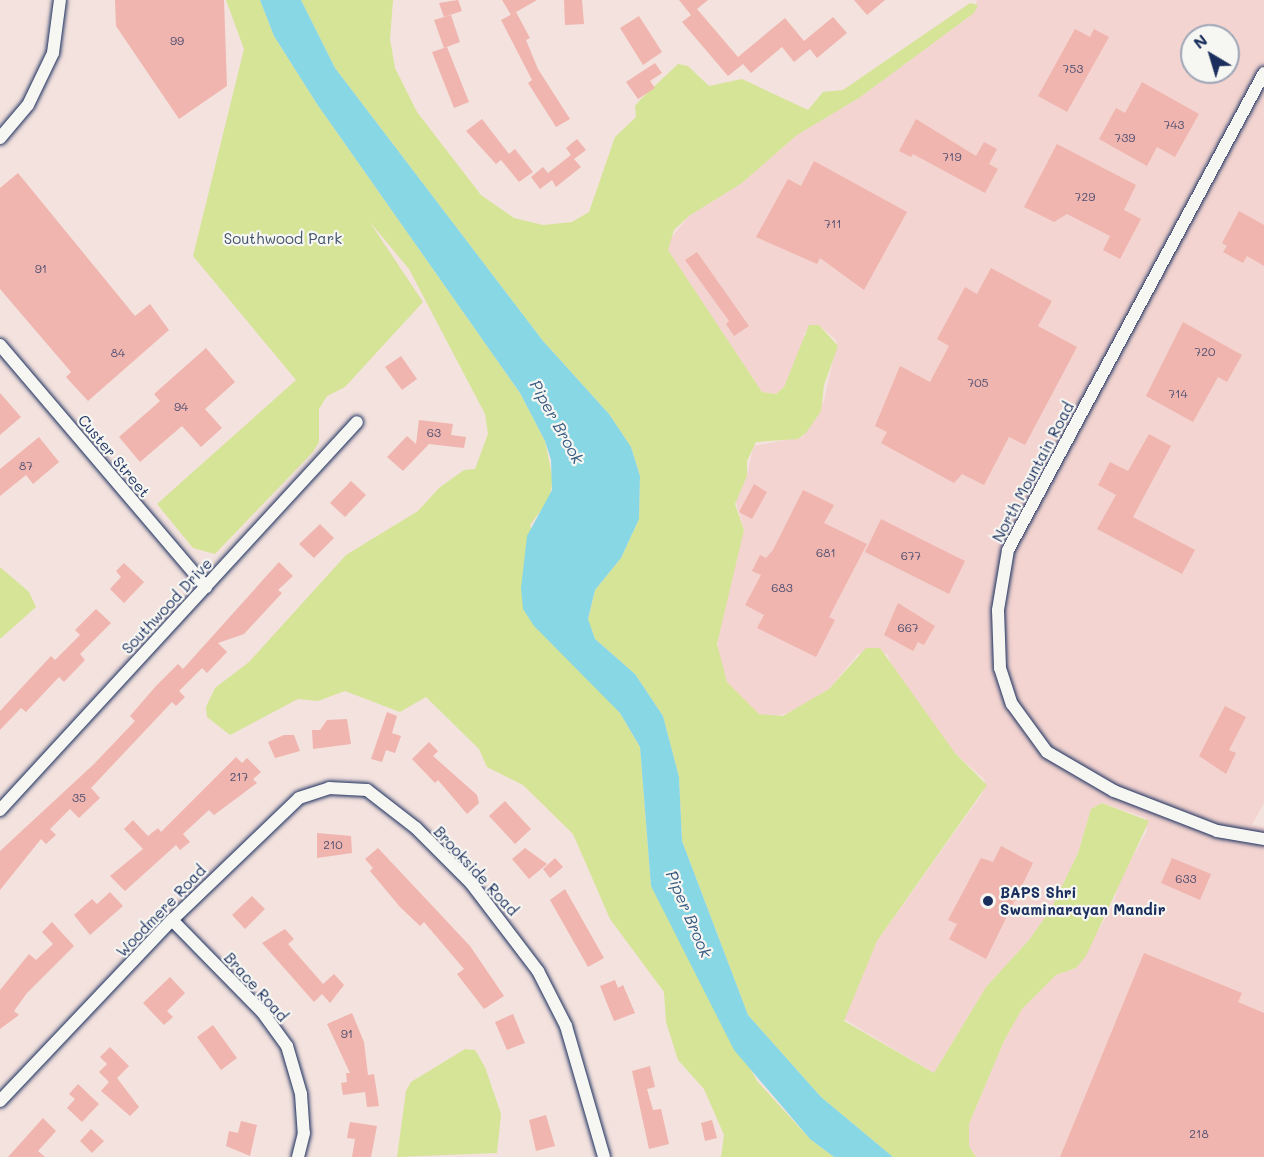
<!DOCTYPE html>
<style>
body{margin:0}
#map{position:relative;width:1264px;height:1157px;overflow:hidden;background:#f4e2de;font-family:Mali,sans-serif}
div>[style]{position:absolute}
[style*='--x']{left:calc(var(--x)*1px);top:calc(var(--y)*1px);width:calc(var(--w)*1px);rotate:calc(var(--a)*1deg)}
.built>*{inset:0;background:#f3d4d0}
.green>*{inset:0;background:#d6e497}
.water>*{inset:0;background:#88d7e4}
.building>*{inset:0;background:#f0b5ae}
.roads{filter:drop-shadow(0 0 2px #1b2f5e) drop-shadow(0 0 2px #1b2f5e)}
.minor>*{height:12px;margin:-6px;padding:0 6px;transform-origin:6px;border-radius:6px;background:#f6f6f2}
.dots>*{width:16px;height:16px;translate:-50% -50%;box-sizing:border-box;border:3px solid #f6f6f2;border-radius:50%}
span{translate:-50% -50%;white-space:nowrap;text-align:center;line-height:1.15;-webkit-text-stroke:4.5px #f6f6f2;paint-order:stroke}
.number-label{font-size:12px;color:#505072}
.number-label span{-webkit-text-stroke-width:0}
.park-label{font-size:15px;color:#405369}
.street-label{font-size:15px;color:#1b2f5e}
.poi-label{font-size:15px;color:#1b2f5e;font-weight:700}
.left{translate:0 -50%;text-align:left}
.water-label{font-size:16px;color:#365980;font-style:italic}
.north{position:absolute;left:1180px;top:24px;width:60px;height:60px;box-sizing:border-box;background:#f6f6f2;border:2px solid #9ea6b7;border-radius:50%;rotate:322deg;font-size:16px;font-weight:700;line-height:24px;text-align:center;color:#1b2f5e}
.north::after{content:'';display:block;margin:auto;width:21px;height:27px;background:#1b2f5e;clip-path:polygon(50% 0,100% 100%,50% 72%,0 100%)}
</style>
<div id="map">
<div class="built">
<i style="clip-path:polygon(evenodd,977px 0,1264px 0,1264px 803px,1252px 825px,1264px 827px,1264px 1157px,976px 1157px,969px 1146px,969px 1124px,1004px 1041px,1022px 1009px,1056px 975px,1076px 968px,1113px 905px,1120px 879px,1147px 831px,1146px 818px,1103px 803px,1091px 809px,1078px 853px,1051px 909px,1029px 940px,986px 987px,934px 1073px,844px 1019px,877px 941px,982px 794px,985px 780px,955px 753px,895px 673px,887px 654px,858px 654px,829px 689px,792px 712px,773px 717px,759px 714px,739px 698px,727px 682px,717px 653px,720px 617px,744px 530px,735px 499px,747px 476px,753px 446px,803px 437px,824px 401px,837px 341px,819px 325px,804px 333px,804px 343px,784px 387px,776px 394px,762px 392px,668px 250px,669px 240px,689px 216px,742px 183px,797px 135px,859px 98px,974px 13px,977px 0,1192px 36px,1228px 36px,1228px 72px,1192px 72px,1192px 36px)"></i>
</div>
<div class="green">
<i style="clip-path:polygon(226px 0,260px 0,274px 36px,317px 104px,520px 393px,545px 441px,553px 480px,549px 500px,530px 525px,594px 685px,620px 713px,640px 747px,651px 886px,757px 1081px,810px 1139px,834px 1157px,721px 1157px,724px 1135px,704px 1089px,678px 1060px,666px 1022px,664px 992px,610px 919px,573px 834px,523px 785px,487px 767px,479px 749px,426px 697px,400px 712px,345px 691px,318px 701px,298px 699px,230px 735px,207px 717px,206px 707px,215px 688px,249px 662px,346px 555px,418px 511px,439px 488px,464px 470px,475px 469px,488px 434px,485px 414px,409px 269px,369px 221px,423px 302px,345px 387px,327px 396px,319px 409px,319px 442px,313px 452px,215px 554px,193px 548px,157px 504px,296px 380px,193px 256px,244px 49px)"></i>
<i style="clip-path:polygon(301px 0,393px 0,390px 39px,395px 68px,417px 112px,481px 195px,514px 218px,543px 225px,572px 222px,589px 212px,615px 137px,636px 117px,635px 106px,641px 99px,678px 64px,688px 66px,709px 86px,742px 79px,808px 110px,823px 92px,843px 90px,970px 3px,978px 5px,974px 13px,859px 98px,797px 135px,742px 183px,689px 216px,674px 230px,668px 250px,762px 392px,776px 394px,784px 387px,809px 325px,819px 325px,838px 346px,824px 385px,821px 411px,806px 433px,798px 439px,756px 442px,747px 461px,747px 476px,735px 504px,744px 530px,717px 644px,727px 682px,759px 714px,783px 716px,829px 689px,866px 648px,880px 648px,955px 753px,987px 785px,877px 941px,844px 1021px,934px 1073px,986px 987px,1029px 940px,1051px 909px,1078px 853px,1091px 809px,1102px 803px,1149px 821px,1086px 956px,1076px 968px,1056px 975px,1022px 1009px,1004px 1041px,969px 1124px,969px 1146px,976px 1157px,893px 1157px,821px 1097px,748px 1015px,682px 841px,679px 777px,663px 716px,635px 674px,595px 639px,588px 620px,595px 590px,621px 558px,639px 519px,640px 476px,631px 447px,609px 414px,543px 341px,335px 68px)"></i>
<i style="clip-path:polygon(0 567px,29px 592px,36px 607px,0 639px)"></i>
<i style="clip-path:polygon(465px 1049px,475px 1050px,485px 1067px,501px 1114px,497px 1153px,397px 1157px,406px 1091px,411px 1082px)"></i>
</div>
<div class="water">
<i style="clip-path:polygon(260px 0,301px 0,335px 68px,543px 341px,609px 414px,631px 447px,640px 476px,639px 519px,621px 558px,595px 590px,588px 619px,595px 639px,635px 674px,663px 716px,679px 777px,682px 841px,748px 1015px,821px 1097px,893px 1157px,834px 1157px,810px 1139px,734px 1050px,651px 886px,640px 747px,620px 713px,534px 626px,523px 609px,521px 588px,527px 536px,552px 490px,551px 460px,545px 441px,520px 393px,317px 104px,274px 36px)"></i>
</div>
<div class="building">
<i style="clip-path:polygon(115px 0,224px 0,227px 86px,179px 119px,116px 26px)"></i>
<i style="clip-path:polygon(458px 0,462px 11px,444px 17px,439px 3px)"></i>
<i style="clip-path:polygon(502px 0,537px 0,511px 15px)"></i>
<i style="clip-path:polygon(564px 0,582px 0,584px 24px,565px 25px)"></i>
<i style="clip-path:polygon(679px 0,708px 0,697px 9px,738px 57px,785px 18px,804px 41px,833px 17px,847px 33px,817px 58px,810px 49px,794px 62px,782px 47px,751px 73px,743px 64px,728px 76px,682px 22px,691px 15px)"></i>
<i style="clip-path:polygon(854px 0,885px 0,867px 15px)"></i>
<i style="clip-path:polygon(516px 12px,530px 38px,526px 40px,538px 69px,570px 119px,556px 127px,528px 83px,532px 80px,501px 20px)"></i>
<i style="clip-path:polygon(451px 15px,460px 42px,444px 48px,434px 20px)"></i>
<i style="clip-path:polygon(639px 16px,662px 52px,643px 65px,620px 28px)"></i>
<i style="clip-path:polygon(1075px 29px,1090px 37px,1094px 29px,1109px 37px,1067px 112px,1038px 96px)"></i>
<i style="clip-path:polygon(447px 47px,469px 102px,454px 108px,432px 52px)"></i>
<i style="clip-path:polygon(655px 63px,662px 73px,650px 81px,655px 88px,638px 99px,626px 82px)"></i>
<i style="clip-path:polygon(1142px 82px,1199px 114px,1175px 157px,1157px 147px,1147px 166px,1099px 139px,1116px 108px,1125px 113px)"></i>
<i style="clip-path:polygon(482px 119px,509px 154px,515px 149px,533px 172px,519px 182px,501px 160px,496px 164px,466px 131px)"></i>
<i style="clip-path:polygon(916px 119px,976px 156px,984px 142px,997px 149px,989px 164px,998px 169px,985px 193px,913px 154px,911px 157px,899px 151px)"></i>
<i style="clip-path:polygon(577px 139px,586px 150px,574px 159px,581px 167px,556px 187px,552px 180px,540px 189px,531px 177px,543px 167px,548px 173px,571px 155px,566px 148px)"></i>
<i style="clip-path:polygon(1057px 144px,1136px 185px,1124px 210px,1141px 219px,1120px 259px,1103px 250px,1110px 236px,1067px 214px,1054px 222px,1024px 207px)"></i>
<i style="clip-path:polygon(814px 161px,907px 212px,864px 290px,820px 258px,817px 264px,756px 237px,788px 179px,801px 186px)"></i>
<i style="clip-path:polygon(18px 173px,135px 316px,150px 304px,169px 330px,88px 401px,66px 377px,71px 372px,0 289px,0 188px)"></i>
<i style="clip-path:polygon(1239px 211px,1264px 225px,1264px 266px,1247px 256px,1243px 263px,1223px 252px,1227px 246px,1222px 243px)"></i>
<i style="clip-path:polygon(697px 252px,749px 326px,734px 336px,726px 324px,729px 321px,685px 260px)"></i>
<i style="clip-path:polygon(991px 268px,1052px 301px,1038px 326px,1077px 347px,1025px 445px,1009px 437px,984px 485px,962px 474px,954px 483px,881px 443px,887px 432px,875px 426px,900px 366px,930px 382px,949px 346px,937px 339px,965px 287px,977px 294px)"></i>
<i style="clip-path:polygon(1183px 322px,1242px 355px,1227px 382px,1218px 377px,1193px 422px,1146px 396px)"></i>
<i style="clip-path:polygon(206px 348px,235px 382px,205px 409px,222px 428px,201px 447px,182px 426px,140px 462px,119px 437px,160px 401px,154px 394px)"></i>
<i style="clip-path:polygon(401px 356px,417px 379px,402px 390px,385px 367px)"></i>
<i style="clip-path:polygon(0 393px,21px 417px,0 435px)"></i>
<i style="clip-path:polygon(419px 420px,453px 424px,451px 435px,466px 437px,464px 448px,429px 444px,403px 471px,387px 457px,407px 436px,416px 444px)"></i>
<i style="clip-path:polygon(1149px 434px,1171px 446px,1133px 517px,1195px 550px,1182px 574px,1097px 529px,1116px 495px,1098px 485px,1110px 462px,1128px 471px)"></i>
<i style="clip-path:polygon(39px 437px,59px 462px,33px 484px,26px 475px,0 496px,0 469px)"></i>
<i style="clip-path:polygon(351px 481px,366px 495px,345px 517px,330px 503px)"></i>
<i style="clip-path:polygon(754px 484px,767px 492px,752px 519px,739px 512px)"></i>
<i style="clip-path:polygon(803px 490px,834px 505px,824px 523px,867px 544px,829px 617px,835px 620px,816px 657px,757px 628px,764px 615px,745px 605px,761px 575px,752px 571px,760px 555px,766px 558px,773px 550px)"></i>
<i style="clip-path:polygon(881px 519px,965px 561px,949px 594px,865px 552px)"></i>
<i style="clip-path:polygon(320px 524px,334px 538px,314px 558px,299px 544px)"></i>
<i style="clip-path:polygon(279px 562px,293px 576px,278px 590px,282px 593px,244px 634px,218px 643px,227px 652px,207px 673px,202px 668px,179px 691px,185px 697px,176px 706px,172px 702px,91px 788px,100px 798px,79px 818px,70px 809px,50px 829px,56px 835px,46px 844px,41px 839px,0 890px,0 851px,94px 764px,135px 721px,130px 716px,156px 686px,178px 664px,183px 669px)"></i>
<i style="clip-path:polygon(124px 563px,144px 582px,124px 603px,110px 589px,121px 577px,116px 571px)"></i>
<i style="clip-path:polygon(898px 603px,935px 626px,924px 645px,918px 642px,913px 651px,884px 635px)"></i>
<i style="clip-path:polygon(96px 609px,111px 623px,80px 654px,85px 660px,64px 682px,59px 677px,26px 712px,21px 708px,0 730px,0 711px,51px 656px,55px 660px,80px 635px,75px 630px)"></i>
<i style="clip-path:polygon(1225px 706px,1246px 717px,1229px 750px,1236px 753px,1226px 774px,1199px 756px)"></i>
<i style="clip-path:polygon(387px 712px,397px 716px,392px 733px,401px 736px,395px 753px,386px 750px,382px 762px,371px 759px)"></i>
<i style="clip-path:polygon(347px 719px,351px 744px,313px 749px,312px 730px,320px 730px,327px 720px)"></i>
<i style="clip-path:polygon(284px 735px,294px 735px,300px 751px,275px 758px,268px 742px)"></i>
<i style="clip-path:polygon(429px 742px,438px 751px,433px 756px,477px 795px,479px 803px,467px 814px,438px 780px,435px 783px,412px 759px)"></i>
<i style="clip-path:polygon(236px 757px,242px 763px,247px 758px,261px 772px,253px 779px,257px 783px,214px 815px,209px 810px,183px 834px,190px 842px,180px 850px,176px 845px,125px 891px,110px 876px,143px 849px,124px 829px,133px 820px,148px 836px,158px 828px,161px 832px)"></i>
<i style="clip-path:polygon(505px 801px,531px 829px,515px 844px,489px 816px)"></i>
<i style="clip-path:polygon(317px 833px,351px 836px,352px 853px,317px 858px)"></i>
<i style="clip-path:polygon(1001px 846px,1033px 863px,986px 959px,949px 939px,957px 924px,948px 920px,981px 858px,993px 862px)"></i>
<i style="clip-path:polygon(378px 848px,470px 946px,504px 996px,484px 1009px,457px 974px,464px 969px,424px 922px,420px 926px,400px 907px,370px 871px,373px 868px,365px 859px)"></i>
<i style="clip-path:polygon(525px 848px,547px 864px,529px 879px,512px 859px)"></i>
<i style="clip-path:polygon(555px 858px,563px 867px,550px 878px,543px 869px)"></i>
<i style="clip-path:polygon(1172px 858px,1211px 874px,1200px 900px,1161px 883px)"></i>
<i style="clip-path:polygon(565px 889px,604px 958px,588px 967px,550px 900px)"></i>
<i style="clip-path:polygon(110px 892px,123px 906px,90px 935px,74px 915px,92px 899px,97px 904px)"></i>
<i style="clip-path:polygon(252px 896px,265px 909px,245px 929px,232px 915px)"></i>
<i style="clip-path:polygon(52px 922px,74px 946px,27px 993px,14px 1011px,19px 1015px,0 1029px,0 990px,29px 954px,36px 960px,53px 944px,42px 932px)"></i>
<i style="clip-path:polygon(285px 929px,294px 939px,288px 944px,323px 984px,334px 974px,344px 985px,330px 1003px,322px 994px,314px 1002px,262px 943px)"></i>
<i style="clip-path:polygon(1144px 953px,1242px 993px,1238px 1002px,1264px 1013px,1264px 1157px,1060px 1157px)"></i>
<i style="clip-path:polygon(170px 977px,185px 993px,167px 1011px,173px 1017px,164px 1025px,143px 1003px)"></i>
<i style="clip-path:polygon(615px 980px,618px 988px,623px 985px,635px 1013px,614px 1021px,600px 986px)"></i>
<i style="clip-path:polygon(352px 1013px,364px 1042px,368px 1075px,374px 1074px,379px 1106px,367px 1107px,365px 1092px,343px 1095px,341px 1083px,347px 1082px,346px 1073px,350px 1073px,327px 1024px)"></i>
<i style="clip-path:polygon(513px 1014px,525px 1043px,507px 1050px,495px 1022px)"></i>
<i style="clip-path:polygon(213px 1025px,237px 1058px,221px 1070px,197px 1037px)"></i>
<i style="clip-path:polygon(110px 1047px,129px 1066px,117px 1078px,139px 1107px,130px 1116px,101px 1091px,109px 1082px,99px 1072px,107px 1064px,100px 1057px)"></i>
<i style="clip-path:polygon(650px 1066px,655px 1087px,647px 1089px,653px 1110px,661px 1109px,669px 1144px,649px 1149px,632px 1071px)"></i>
<i style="clip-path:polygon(78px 1084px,99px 1104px,82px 1122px,67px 1108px,75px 1099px,69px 1094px)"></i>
<i style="clip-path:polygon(546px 1115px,555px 1146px,536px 1151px,529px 1120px)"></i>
<i style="clip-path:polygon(43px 1118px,56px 1131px,38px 1151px,45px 1157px,8px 1157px)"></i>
<i style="clip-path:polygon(712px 1120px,717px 1138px,705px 1141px,701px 1123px)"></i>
<i style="clip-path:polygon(241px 1121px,257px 1125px,250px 1156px,226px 1146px,229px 1131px,238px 1133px)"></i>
<i style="clip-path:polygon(350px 1122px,377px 1126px,371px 1157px,352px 1157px,355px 1139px,347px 1138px)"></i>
<i style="clip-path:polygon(91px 1129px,104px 1141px,92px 1153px,80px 1141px)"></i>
</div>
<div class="roads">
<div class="minor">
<i style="--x:1264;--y:73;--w:541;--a:118.22"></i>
<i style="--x:1008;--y:550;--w:61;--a:99.5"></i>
<i style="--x:998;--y:610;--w:58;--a:88"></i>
<i style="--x:1000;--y:668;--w:38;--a:72"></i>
<i style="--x:1012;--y:704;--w:59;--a:53.9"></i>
<i style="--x:1047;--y:752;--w:78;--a:30.2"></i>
<i style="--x:1114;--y:791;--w:110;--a:21.2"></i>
<i style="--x:1217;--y:831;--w:48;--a:9.7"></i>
<i style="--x:0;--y:138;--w:43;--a:-49.7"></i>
<i style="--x:28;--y:105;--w:58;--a:-64.3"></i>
<i style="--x:53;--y:53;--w:53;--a:-82.5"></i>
<i style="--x:0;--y:345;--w:318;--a:49.6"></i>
<i style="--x:0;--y:810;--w:527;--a:-47.38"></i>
<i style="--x:172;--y:920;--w:130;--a:45.6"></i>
<i style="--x:263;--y:1013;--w:41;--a:54"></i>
<i style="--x:287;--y:1046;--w:50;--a:73.7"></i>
<i style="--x:301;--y:1094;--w:39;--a:86"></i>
<i style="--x:304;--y:1133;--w:25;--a:104"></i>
<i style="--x:0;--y:1101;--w:250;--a:-46.5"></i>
<i style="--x:172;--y:920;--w:176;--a:-43.8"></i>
<i style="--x:299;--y:798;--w:32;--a:-18"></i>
<i style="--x:329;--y:788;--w:38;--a:3"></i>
<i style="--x:367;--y:790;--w:62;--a:37.8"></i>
<i style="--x:416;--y:828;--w:78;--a:45"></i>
<i style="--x:471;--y:883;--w:111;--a:52.7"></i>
<i style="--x:538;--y:971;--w:62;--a:63"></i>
<i style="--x:566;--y:1026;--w:136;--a:73.8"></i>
</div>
</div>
<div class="dots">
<i style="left:988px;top:901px;background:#1b2f5e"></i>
</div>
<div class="number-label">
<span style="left:177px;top:41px">99</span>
<span style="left:1073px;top:69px">753</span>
<span style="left:1174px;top:125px">743</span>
<span style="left:1125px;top:138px">739</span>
<span style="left:952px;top:157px">719</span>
<span style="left:1085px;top:197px">729</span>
<span style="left:833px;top:224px">711</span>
<span style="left:41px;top:269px">91</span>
<span style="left:1205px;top:352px">720</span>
<span style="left:118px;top:353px">84</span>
<span style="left:978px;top:383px">705</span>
<span style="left:1178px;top:394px">714</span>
<span style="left:181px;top:407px">94</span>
<span style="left:434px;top:433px">63</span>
<span style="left:26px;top:466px">87</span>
<span style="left:826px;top:553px">681</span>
<span style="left:911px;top:556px">677</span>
<span style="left:782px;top:588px">683</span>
<span style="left:908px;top:628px">667</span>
<span style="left:239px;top:777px">217</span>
<span style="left:79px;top:798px">35</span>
<span style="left:333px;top:845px">210</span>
<span style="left:1186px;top:879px">633</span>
<span style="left:347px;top:1034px">91</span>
<span style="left:1199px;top:1134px">218</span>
</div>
<div class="park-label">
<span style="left:283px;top:239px">Southwood Park</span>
</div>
<div class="street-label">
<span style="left:114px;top:456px;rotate:50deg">Custer Street</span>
<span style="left:1033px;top:472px;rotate:-62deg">North Mountain Road</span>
<span style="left:167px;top:606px;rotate:-47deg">Southwood Drive</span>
<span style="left:476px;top:871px;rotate:47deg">Brookside Road</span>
<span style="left:161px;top:911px;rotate:-46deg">Woodmere Road</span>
<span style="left:256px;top:987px;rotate:48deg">Brace Road</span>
</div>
<div class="poi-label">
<span class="left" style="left:1000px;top:901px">BAPS Shri<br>Swaminarayan Mandir</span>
</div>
<div class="water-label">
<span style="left:557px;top:422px;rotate:61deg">Piper Brook</span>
<span style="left:689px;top:914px;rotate:67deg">Piper Brook</span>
</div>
<div class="north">N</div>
</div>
